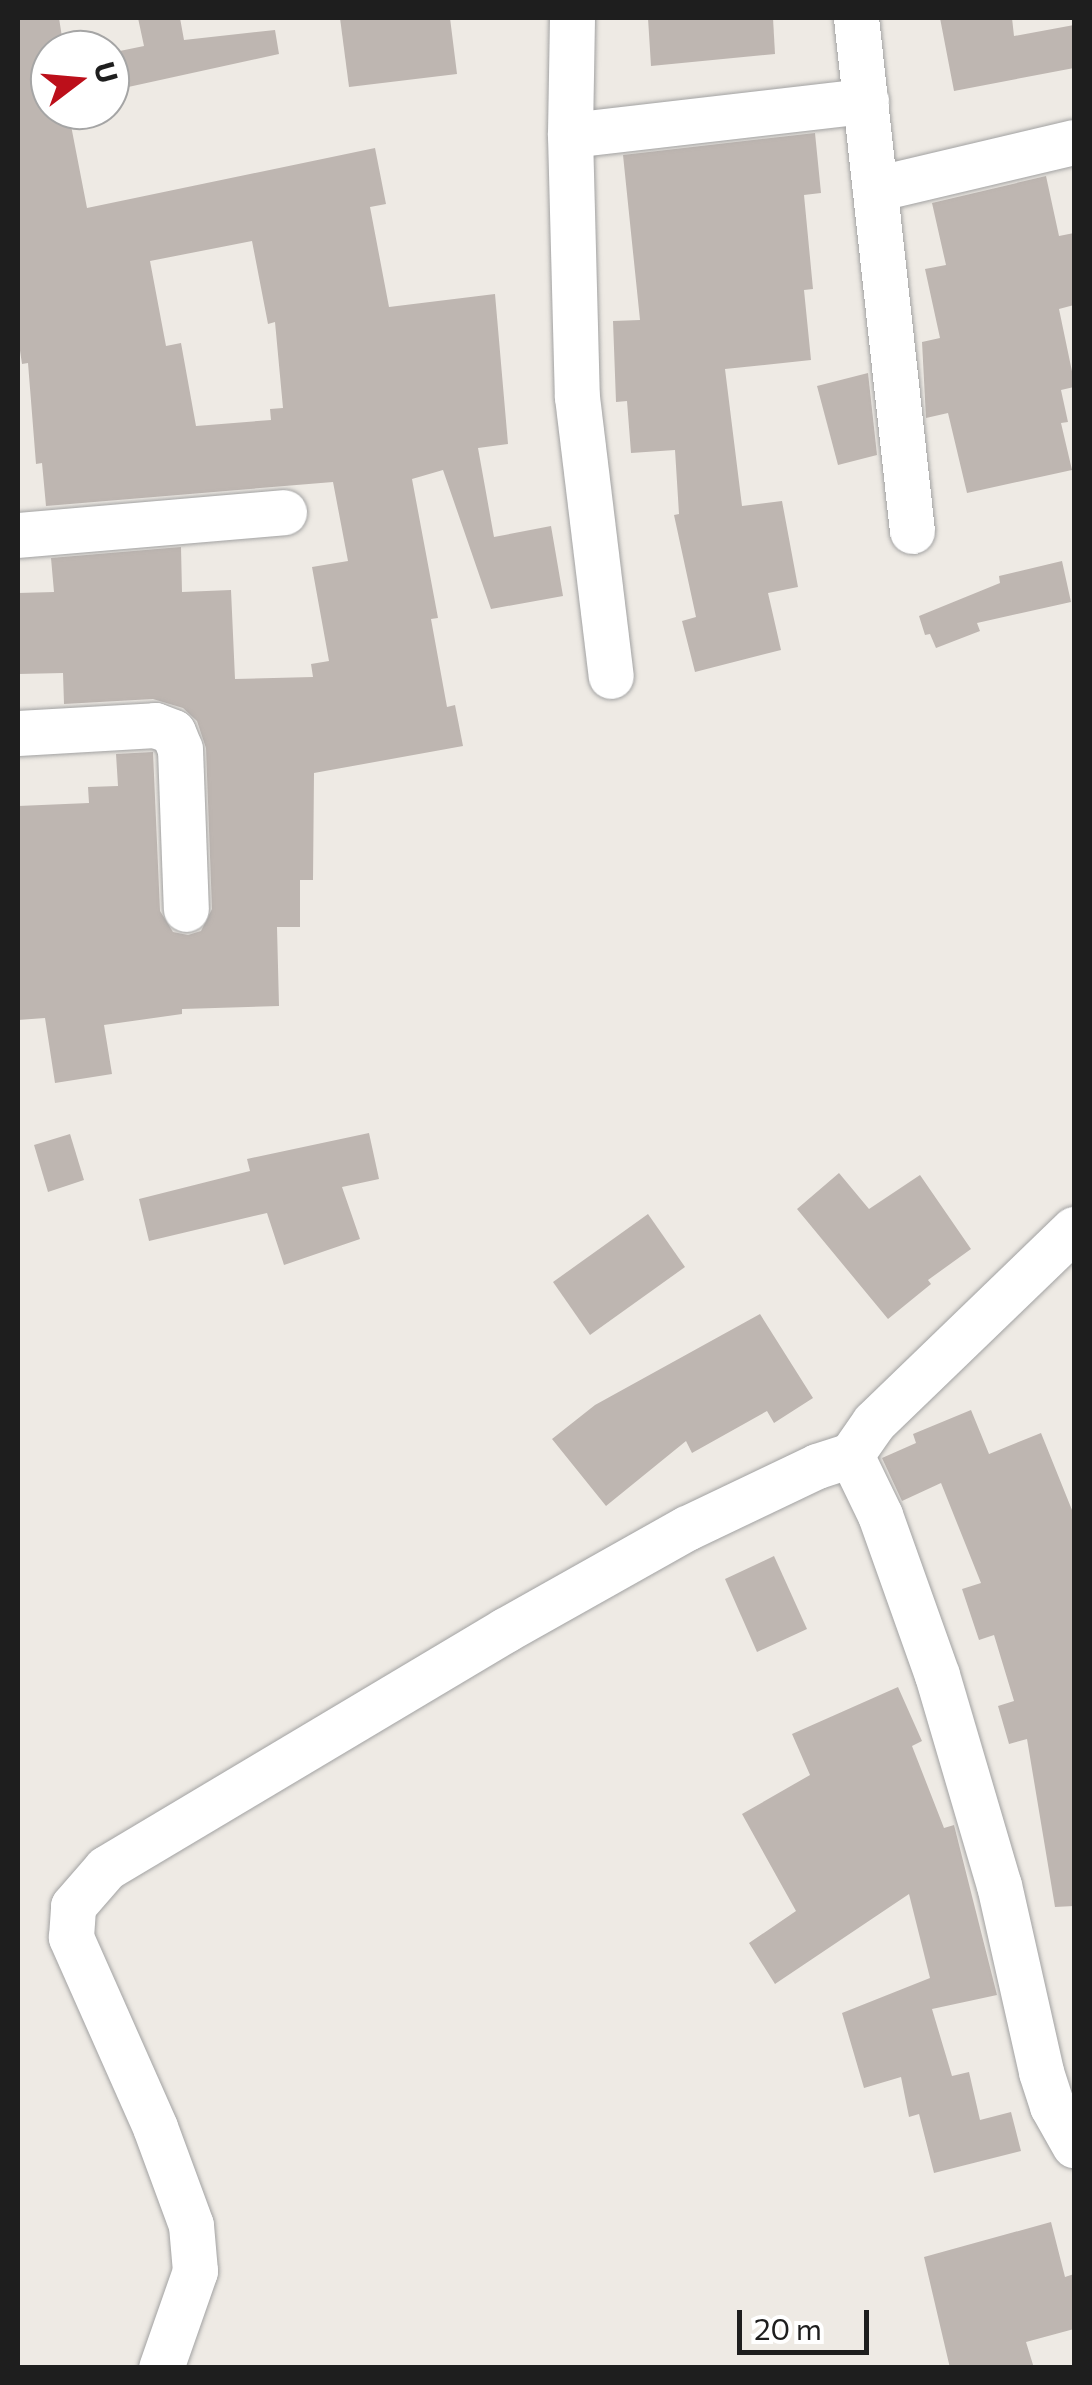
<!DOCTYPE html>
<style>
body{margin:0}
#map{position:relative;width:1092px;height:2385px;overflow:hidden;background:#eeeae4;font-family:Commissioner,sans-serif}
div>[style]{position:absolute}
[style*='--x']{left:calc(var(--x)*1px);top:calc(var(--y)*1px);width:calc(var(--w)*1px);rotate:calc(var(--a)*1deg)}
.building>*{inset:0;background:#beb6b1}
.roads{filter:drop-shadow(0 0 2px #a2a2a2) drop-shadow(0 0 2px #a2a2a2)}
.street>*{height:45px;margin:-22.5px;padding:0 22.5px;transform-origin:22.5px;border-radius:22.5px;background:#fff}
span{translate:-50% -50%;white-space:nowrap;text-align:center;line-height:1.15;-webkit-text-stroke:9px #fff;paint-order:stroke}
.frame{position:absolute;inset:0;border:20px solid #1e1e1e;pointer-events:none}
.north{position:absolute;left:30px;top:30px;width:100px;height:100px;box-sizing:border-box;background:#fff;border:2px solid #a5a5a5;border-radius:50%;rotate:74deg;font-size:28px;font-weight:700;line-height:40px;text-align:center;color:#1e1e1e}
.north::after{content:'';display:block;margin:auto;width:35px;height:45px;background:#bc0f1a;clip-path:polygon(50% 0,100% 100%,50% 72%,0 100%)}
.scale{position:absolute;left:737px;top:2310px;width:132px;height:45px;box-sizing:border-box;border:5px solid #1e1e1e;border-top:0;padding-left:12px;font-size:30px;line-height:35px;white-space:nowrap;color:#1e1e1e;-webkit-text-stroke:8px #fff;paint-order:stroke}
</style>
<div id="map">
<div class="building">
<i style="clip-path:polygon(evenodd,18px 18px,59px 18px,64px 50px,50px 50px,50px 110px,68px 110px,87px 208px,375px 148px,386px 204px,370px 207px,389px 307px,495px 294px,508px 444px,478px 448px,494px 537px,551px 526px,563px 596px,491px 609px,443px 470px,412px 479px,438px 618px,431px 619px,447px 707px,455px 705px,463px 746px,314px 773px,313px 880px,300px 880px,300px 927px,277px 927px,279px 1006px,182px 1009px,182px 1014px,104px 1025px,112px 1074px,55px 1083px,45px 1018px,18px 1020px,18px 806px,89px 803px,88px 787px,118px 786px,116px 754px,153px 752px,160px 911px,173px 932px,188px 935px,201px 931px,212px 909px,206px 748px,197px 721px,183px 708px,153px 699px,64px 704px,63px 673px,18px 674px,18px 593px,54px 592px,51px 558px,181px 547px,182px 592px,231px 590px,235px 679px,313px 677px,311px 664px,329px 661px,312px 567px,348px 561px,333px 482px,46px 506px,42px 463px,36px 464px,28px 363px,22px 364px,18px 337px,18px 18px,252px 241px,268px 324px,275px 322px,283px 408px,270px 409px,271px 420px,196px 426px,181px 343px,166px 346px,150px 261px,252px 241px)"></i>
<i style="clip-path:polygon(138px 18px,180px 18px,184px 40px,275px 30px,279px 54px,110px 91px,110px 53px,144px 46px)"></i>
<i style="clip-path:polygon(340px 18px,450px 18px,457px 74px,349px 87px)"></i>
<i style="clip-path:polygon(648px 18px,773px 18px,775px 54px,651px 66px)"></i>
<i style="clip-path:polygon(940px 18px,1012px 18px,1014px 36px,1074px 25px,1074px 68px,954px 91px)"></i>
<i style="clip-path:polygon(815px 133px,821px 193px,804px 195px,813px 289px,804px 290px,811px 360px,725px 369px,742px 506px,782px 501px,798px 587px,768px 593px,781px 650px,695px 672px,682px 621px,696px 617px,674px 515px,679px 514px,675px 450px,631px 453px,627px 401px,616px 402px,613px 321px,640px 320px,623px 155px)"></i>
<i style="clip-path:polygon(1046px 176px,1059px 236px,1074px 233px,1074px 305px,1059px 309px,1074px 381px,1074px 387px,1061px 390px,1068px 422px,1061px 423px,1072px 470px,967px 493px,948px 413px,926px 418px,922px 342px,940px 338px,925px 269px,946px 265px,932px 203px)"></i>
<i style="clip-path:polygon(868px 373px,877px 455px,838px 465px,817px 386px)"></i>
<i style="clip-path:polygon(1062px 561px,1071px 602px,977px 623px,980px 631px,936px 648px,930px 634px,925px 635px,919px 616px,1000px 583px,999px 576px)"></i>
<i style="clip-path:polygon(369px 1133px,379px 1179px,342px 1187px,360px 1239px,284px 1265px,267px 1213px,149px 1241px,139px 1199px,250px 1171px,247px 1159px)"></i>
<i style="clip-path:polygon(70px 1134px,84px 1180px,48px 1192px,34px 1145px)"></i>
<i style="clip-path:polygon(839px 1173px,869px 1209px,920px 1175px,971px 1249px,928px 1280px,931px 1284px,888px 1319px,797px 1209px)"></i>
<i style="clip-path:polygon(648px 1214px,685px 1267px,590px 1335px,553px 1282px)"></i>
<i style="clip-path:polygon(760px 1314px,813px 1398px,774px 1423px,767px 1411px,692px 1453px,686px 1441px,606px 1506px,552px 1439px,595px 1405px)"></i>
<i style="clip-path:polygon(971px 1410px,989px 1454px,1041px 1433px,1074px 1515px,1074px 1906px,1055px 1907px,1027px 1739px,1009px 1744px,998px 1706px,1014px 1701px,994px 1635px,979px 1640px,962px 1589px,981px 1583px,941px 1483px,902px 1501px,882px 1458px,916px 1443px,913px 1434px)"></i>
<i style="clip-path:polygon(774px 1556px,807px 1629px,757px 1652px,725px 1579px)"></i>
<i style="clip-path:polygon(898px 1687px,922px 1741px,912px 1746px,944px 1828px,954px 1825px,997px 1995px,932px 2009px,952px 2076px,969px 2072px,980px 2120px,1011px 2112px,1021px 2151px,934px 2173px,919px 2114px,909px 2117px,901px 2077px,864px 2088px,842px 2013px,930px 1978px,909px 1894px,775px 1984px,749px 1943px,796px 1911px,742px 1814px,810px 1775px,792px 1734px)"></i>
<i style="clip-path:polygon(1051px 2222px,1065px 2277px,1074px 2274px,1074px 2329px,1026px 2342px,1034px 2368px,950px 2368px,924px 2257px)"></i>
</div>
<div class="roads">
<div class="street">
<i style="--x:572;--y:18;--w:117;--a:91"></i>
<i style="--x:570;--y:135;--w:262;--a:88.5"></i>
<i style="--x:577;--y:397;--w:281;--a:83.1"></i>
<i style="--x:856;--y:18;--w:516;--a:83.77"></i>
<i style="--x:570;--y:135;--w:298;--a:-6.6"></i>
<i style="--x:875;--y:189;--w:204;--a:-13.3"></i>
<i style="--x:18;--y:535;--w:267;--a:-4.9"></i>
<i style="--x:18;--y:733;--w:137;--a:-3.3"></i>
<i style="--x:155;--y:725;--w:19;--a:21"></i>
<i style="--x:173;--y:732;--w:18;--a:68"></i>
<i style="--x:180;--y:749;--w:160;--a:87.9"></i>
<i style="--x:851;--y:1455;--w:67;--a:64.2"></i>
<i style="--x:880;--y:1515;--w:170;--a:70.4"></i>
<i style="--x:937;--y:1675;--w:219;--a:73.6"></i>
<i style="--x:999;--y:1885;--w:192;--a:77.3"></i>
<i style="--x:1041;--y:2072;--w:36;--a:72"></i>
<i style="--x:1052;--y:2106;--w:45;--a:60.6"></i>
<i style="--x:161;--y:2368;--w:103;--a:-70.7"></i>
<i style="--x:195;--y:2271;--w:46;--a:-95"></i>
<i style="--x:191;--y:2225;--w:104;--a:-110.2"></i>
<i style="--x:155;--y:2127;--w:208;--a:-113.9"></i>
<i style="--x:71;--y:1937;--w:31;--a:-86"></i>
<i style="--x:73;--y:1906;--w:50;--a:-49"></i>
<i style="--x:106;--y:1868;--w:465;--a:-30.8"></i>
<i style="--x:505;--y:1630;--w:209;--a:-29.3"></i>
<i style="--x:687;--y:1528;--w:144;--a:-25.5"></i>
<i style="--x:817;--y:1466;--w:36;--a:-18"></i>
<i style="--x:851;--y:1455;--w:40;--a:-55.1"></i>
<i style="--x:874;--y:1422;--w:278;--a:-44"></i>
</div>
</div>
<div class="frame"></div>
<div class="north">U</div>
<div class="scale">20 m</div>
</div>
